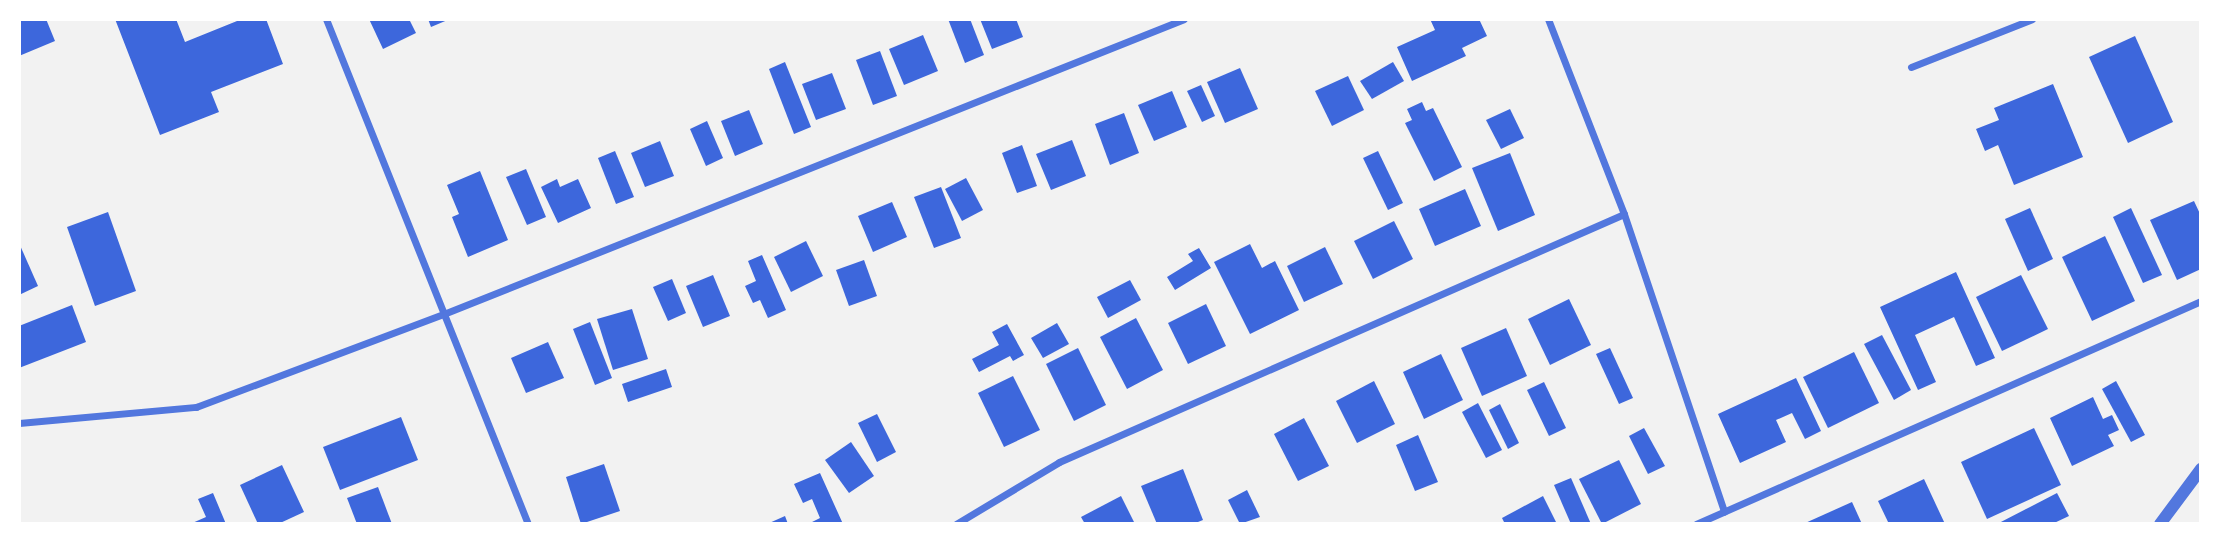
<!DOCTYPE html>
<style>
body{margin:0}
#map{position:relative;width:2220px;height:543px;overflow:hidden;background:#f2f2f2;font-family:Manrope,sans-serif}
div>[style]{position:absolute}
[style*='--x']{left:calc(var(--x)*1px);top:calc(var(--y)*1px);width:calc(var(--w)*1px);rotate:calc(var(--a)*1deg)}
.building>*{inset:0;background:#3d67dc}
.minor>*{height:7px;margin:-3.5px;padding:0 3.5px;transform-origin:3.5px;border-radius:3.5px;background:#5277de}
.tertiary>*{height:12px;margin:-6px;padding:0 6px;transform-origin:6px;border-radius:6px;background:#5277de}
span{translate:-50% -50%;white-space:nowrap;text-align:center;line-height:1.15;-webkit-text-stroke:6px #fff;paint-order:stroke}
.frame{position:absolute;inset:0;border:21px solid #fff;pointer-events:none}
</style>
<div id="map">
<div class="building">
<i style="clip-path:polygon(19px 19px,46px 19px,55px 41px,19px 56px)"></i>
<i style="clip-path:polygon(115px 19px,176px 19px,185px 42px,242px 19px,266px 19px,283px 64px,211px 92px,219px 112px,160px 135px)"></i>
<i style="clip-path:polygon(369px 19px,409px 19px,416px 33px,383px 49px)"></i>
<i style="clip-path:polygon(428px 19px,450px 19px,431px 27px)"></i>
<i style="clip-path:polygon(948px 19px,970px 19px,984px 55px,965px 63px)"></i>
<i style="clip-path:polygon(980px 19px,1016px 19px,1023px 37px,992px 49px)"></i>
<i style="clip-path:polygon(1430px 19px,1479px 19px,1487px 36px,1462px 48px,1466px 56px,1412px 81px,1397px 47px,1435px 30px)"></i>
<i style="clip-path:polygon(923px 35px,938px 71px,904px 85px,889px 49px)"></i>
<i style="clip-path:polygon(2135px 36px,2173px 122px,2128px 143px,2089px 57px)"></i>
<i style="clip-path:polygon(880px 51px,897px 96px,873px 105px,856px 60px)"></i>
<i style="clip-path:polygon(785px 62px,811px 127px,794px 134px,769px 69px)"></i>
<i style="clip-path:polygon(1393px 62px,1404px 81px,1372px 99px,1360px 81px)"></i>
<i style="clip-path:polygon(1240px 68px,1258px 109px,1225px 123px,1207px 82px)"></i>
<i style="clip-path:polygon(832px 73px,846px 109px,816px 120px,802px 84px)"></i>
<i style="clip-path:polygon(1348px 76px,1364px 110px,1332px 126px,1315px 91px)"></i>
<i style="clip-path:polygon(2053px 84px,2083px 157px,2014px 185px,1998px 145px,1985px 151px,1976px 129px,1999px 120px,1994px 108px)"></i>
<i style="clip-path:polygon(1201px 85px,1215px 116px,1202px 122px,1187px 91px)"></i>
<i style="clip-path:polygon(1172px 91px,1187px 127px,1154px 141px,1138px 105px)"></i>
<i style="clip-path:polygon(1422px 102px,1426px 111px,1433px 108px,1462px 167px,1434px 181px,1405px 123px,1412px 120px,1407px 109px)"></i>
<i style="clip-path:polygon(1510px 109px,1524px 138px,1501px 149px,1486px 120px)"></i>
<i style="clip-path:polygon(749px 110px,763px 144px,735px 156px,721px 121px)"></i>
<i style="clip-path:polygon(1124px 113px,1139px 153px,1110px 165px,1095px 124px)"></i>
<i style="clip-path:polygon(707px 121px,723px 158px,706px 166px,690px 129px)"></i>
<i style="clip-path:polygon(1072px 140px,1086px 176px,1051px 190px,1036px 154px)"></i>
<i style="clip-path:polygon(660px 141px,674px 176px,645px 187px,631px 153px)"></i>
<i style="clip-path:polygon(1022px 145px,1037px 186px,1017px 193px,1002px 153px)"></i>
<i style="clip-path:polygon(615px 151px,634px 197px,616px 204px,598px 158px)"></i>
<i style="clip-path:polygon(1378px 151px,1403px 203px,1388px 210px,1363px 158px)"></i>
<i style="clip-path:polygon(1510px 153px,1535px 215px,1498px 231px,1472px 168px)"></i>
<i style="clip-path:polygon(526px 169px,546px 217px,527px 225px,506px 177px)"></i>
<i style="clip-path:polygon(480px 171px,508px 240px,468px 257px,452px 217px,459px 214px,447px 185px)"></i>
<i style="clip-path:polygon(966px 178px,983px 210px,962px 221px,945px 189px)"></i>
<i style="clip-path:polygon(557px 179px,560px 187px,578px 179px,591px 208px,558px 223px,541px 187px)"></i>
<i style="clip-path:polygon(941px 187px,961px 238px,934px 248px,914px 197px)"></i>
<i style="clip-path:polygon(1465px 189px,1481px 226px,1435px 246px,1419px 209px)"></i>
<i style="clip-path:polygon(2194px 201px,2201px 216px,2201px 269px,2177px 280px,2150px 220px)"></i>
<i style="clip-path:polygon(892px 202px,907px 237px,873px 252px,858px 216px)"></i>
<i style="clip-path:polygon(2030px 208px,2053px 259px,2028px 271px,2005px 219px)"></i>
<i style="clip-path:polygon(2131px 208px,2162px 275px,2143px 283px,2113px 217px)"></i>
<i style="clip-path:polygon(108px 212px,136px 291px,95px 306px,67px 227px)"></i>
<i style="clip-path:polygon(1394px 221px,1413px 259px,1373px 279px,1354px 241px)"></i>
<i style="clip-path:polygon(2105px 236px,2135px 301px,2092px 321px,2062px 257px)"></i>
<i style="clip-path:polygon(806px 241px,823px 276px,791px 292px,774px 257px)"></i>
<i style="clip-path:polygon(19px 243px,38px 286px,19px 295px)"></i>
<i style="clip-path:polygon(1250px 244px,1262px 268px,1275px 261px,1299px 310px,1250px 334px,1214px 262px)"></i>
<i style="clip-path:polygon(1325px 247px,1343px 284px,1304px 302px,1287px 266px)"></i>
<i style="clip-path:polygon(1199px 248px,1211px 268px,1175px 290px,1167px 277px,1193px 261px,1188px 254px)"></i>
<i style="clip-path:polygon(762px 255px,786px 310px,768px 318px,760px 300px,753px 303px,745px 286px,756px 281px,748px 261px)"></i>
<i style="clip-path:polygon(864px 260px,877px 296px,849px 306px,836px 270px)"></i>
<i style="clip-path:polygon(1956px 272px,1995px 358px,1976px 366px,1954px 317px,1915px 335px,1936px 382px,1918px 390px,1880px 307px)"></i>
<i style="clip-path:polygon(713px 275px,730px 316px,703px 327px,686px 286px)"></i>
<i style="clip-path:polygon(2021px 275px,2048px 329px,2002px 351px,1976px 297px)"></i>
<i style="clip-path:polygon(672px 279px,686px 313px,668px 321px,653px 287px)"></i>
<i style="clip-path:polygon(1130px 280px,1141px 300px,1108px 318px,1097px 297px)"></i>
<i style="clip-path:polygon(1569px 299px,1591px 345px,1550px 365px,1528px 319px)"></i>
<i style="clip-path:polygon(1206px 304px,1226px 346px,1188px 364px,1168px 323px)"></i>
<i style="clip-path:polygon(72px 305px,86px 342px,19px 368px,19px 326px)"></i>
<i style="clip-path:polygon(632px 309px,648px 359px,613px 370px,597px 319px)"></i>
<i style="clip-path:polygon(1136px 318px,1163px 370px,1127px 389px,1100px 337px)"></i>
<i style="clip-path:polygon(590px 322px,612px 378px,595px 385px,573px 329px)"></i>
<i style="clip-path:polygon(1057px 323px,1069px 344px,1043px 358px,1031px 338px)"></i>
<i style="clip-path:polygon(1007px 324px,1024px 355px,1013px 361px,1010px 356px,979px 372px,972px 359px,999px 345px,992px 332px)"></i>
<i style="clip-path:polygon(1506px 328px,1527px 376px,1482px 396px,1461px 348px)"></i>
<i style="clip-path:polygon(1882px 335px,1911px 390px,1894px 400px,1864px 344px)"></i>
<i style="clip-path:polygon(548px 342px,564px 378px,526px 393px,511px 358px)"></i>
<i style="clip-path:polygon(1078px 348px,1106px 405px,1074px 421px,1046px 364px)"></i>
<i style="clip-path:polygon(1610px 348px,1633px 398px,1619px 404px,1596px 354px)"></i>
<i style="clip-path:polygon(1854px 352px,1879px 403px,1828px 428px,1803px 377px)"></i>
<i style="clip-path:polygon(1441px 354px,1463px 400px,1424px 419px,1403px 372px)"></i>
<i style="clip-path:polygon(666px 369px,672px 387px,628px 402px,622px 384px)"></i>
<i style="clip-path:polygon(1013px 376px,1040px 430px,1004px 447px,978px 393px)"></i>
<i style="clip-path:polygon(1796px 378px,1821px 431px,1805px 439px,1792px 413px,1776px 420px,1786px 442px,1740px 463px,1718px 414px)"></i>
<i style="clip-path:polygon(1374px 381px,1395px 424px,1357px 443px,1336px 401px)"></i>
<i style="clip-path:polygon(2116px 381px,2145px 435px,2131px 442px,2102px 389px)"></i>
<i style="clip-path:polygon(1544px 382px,1566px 428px,1549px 436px,1527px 390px)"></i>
<i style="clip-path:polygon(2093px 397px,2103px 419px,2112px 415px,2119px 430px,2108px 435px,2114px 446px,2072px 466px,2050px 418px)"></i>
<i style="clip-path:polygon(1478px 403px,1502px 450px,1486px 458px,1462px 412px)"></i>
<i style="clip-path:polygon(1500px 404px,1519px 443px,1508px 449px,1489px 410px)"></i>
<i style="clip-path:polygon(877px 414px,896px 452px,877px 462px,858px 423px)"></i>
<i style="clip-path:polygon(401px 417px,418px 460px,340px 490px,323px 447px)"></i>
<i style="clip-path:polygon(1304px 418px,1329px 466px,1298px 481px,1274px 434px)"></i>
<i style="clip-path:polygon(1644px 428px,1665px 466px,1648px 474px,1629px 436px)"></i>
<i style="clip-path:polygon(2034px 428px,2061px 485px,1987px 519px,1961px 462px)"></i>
<i style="clip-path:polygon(1418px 435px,1438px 482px,1415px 491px,1396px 445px)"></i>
<i style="clip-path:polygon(851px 442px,874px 476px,849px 493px,825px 460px)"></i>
<i style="clip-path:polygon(1619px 460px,1641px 504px,1602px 524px,1579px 479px)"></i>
<i style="clip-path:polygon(604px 464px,620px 511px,581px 524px,566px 477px)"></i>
<i style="clip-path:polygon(282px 465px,304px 512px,278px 524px,258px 524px,240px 485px)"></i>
<i style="clip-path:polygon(1183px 469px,1203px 520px,1193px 524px,1157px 524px,1141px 486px)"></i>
<i style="clip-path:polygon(820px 473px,843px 524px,808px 524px,820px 518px,812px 499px,803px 503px,794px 484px)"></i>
<i style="clip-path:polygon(1571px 478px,1591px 524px,1571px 524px,1554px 485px)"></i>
<i style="clip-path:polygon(1924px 479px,1945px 524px,1889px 524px,1878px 501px)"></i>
<i style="clip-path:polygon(378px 487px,392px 524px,357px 524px,347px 498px)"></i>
<i style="clip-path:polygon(1247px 490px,1260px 517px,1240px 524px,1228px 500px)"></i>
<i style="clip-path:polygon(213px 493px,226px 524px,190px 524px,206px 517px,198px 499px)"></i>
<i style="clip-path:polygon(2057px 493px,2069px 516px,2052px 524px,1997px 524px)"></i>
<i style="clip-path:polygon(1121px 496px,1135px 524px,1085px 524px,1081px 517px)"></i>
<i style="clip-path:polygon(1543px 496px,1557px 524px,1505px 524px,1502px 518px)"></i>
<i style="clip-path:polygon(1852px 502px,1862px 524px,1803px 524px)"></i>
<i style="clip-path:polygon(785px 516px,788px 524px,767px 524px)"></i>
</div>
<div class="minor">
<i style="--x:326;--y:19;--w:544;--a:68.2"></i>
<i style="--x:1548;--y:19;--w:209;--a:68.7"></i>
<i style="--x:1624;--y:214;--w:314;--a:71.4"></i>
<i style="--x:1911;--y:67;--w:130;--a:-21.6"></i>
<i style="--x:19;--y:423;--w:178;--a:-5.2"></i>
<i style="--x:196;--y:407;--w:267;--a:-20.6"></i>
<i style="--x:446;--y:313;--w:794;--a:-21.72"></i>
<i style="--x:956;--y:524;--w:120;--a:-31"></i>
<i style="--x:1059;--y:462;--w:617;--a:-23.7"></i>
<i style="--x:1696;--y:524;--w:552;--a:-23.83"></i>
</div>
<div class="tertiary">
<i style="--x:2160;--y:524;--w:69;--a:-53.3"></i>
</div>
<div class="frame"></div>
</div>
